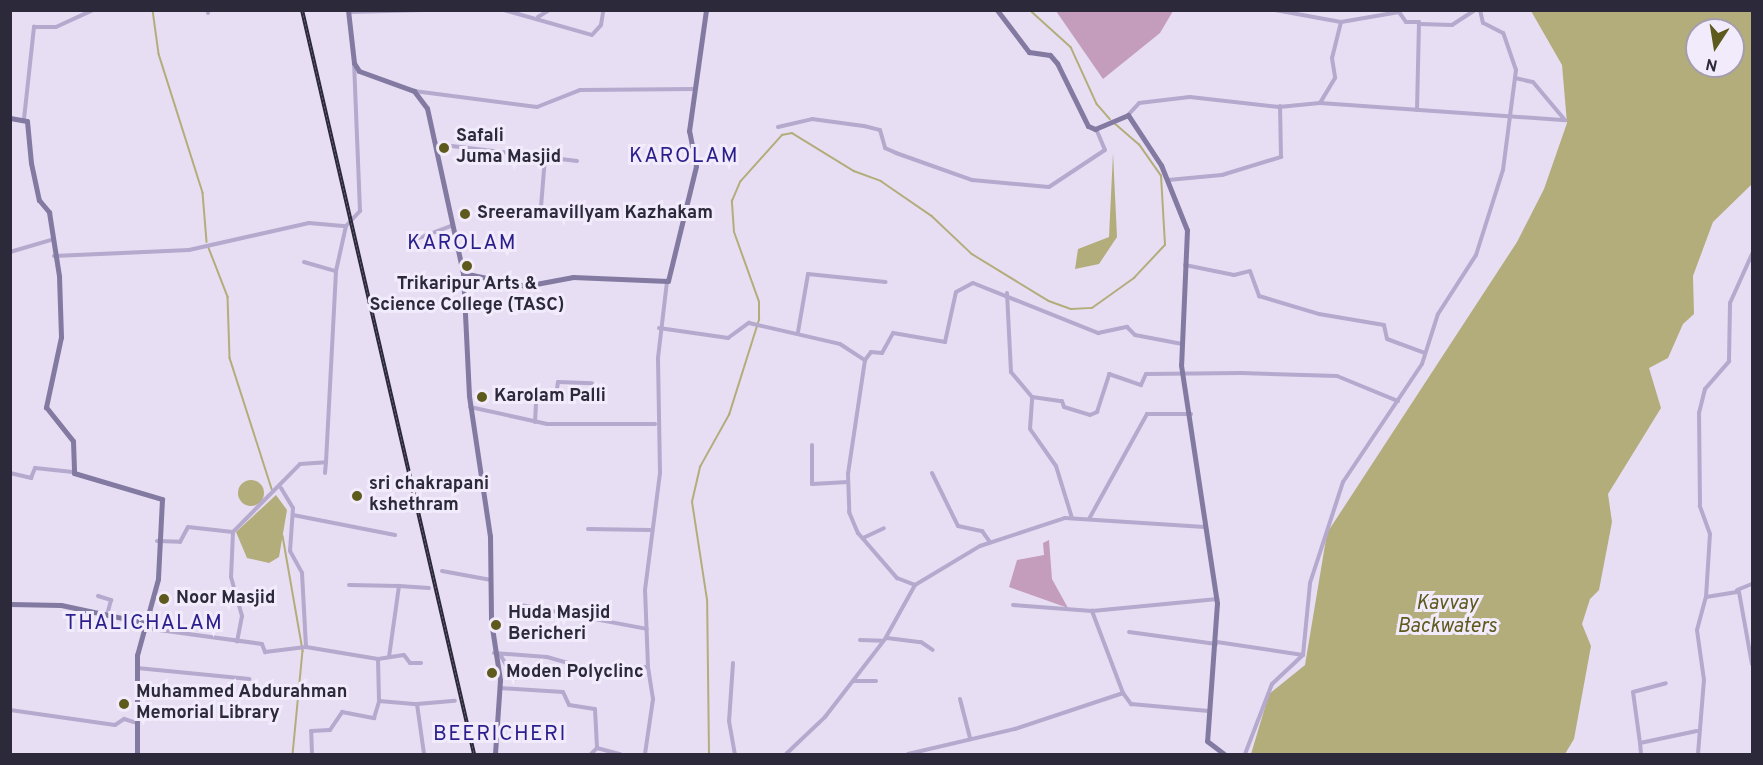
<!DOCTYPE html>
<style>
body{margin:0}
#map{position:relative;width:1763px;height:765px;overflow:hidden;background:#e7def4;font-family:Overpass,sans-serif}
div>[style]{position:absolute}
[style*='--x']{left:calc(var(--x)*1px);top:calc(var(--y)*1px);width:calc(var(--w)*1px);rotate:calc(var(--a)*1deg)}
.green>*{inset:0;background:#c49dbc}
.water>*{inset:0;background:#b3ad7c}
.round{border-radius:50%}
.stream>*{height:1.5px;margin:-0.75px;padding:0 0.75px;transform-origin:0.75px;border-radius:0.75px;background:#b3ad7c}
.street>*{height:4px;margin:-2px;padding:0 2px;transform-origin:2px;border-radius:2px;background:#b5a9cd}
.secondary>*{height:5px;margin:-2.5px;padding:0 2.5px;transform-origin:2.5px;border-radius:2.5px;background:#837aa1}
.rail>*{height:4px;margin-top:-2px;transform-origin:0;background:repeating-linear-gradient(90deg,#f2ebfb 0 4.5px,#2c293a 0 9px);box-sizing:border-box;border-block:2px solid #2c293a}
.dots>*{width:16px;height:16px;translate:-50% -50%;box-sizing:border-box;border:3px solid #f2ebfb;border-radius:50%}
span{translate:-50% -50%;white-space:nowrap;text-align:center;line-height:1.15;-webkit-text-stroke:6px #f2ebfb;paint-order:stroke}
.poi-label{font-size:18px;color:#2c293a;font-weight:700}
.left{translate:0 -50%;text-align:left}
.water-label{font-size:20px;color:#5e591c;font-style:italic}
.quarter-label{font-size:21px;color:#2a1e8d;letter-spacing:1.5px}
.frame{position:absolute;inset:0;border:12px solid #2c293a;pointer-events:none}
.north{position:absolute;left:1685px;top:18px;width:60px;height:60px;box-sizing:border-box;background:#f2ebfb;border:2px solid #a39dae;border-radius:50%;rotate:192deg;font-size:16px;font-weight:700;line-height:24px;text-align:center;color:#2c293a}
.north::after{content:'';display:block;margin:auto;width:21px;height:27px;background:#5e591c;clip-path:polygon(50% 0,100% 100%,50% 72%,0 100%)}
</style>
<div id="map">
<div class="green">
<i style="clip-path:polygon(1056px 11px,1173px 11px,1160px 33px,1103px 79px)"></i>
<i style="clip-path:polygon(1049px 540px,1052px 579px,1068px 608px,1009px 587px,1017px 560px,1044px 555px,1043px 543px)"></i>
</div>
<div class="water">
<i style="clip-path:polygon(evenodd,1531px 11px,1752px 11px,1752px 184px,1713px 222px,1693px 276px,1694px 314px,1683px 324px,1668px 358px,1649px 368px,1661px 408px,1608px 494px,1612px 522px,1599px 590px,1590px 599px,1582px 624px,1591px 646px,1574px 739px,1565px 754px,1251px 754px,1269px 694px,1305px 665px,1327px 533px,1517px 242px,1544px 189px,1567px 123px,1562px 65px,1531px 11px,1697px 30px,1733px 30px,1733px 66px,1697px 66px,1697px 30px)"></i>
<i style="clip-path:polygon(1113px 153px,1117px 237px,1099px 264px,1075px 269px,1078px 249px,1109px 237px)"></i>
<i class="round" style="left:238px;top:480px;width:26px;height:26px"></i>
<i style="clip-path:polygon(276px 495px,287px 510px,279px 557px,269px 563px,247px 558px,236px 532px)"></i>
</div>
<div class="stream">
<i style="--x:153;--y:10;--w:44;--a:82.2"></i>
<i style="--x:159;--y:54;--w:146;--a:72.4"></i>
<i style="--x:203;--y:193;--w:49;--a:85.3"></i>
<i style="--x:1030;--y:10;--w:55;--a:42.1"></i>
<i style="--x:1071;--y:47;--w:63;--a:65.5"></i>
<i style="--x:1097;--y:104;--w:20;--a:49"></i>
<i style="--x:209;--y:248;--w:53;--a:68.8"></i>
<i style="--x:228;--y:297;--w:61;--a:88.1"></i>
<i style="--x:230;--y:358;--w:138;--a:72.2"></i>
<i style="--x:283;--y:536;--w:117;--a:80.1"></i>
<i style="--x:303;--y:651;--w:103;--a:95.5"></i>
<i style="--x:709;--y:754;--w:154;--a:-90.7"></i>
<i style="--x:707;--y:600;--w:99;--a:-98.7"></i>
<i style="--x:692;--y:502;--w:36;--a:-77"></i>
<i style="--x:700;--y:467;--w:60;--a:-60.9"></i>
<i style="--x:729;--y:415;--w:100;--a:-72.5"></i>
<i style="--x:759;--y:320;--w:18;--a:-90"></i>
<i style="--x:759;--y:302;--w:74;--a:-109.7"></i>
<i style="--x:734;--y:232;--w:31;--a:-94"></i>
<i style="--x:732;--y:201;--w:21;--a:-67"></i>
<i style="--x:740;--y:182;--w:63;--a:-48.2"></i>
<i style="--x:782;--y:135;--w:10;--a:-11"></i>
<i style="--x:792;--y:133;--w:73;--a:31.5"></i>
<i style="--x:854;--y:171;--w:29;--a:20"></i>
<i style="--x:881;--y:181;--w:62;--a:34.5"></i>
<i style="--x:932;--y:216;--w:55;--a:43.5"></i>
<i style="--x:972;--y:254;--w:90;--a:31.4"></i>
<i style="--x:1049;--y:301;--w:23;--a:20"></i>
<i style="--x:1071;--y:309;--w:21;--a:-3"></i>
<i style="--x:1092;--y:308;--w:52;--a:-35.5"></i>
<i style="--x:1134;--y:278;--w:45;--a:-46.8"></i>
<i style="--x:1165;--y:245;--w:69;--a:-93.3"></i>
<i style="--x:1161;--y:176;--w:38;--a:-125"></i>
<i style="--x:1139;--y:145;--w:32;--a:-139"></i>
</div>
<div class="street">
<i style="--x:504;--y:10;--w:91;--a:15.9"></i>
<i style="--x:592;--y:35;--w:13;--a:-48"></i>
<i style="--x:601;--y:25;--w:13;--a:-81"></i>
<i style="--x:1275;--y:10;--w:67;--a:10.3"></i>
<i style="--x:1341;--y:22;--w:37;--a:104"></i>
<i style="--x:1332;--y:58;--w:20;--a:81"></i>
<i style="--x:1335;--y:78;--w:29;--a:121"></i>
<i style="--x:349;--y:12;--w:76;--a:-1.5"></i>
<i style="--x:208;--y:13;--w:3;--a:-90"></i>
<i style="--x:538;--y:17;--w:13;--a:-32"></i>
<i style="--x:1341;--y:22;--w:59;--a:-9.8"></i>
<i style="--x:1399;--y:12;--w:12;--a:55"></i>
<i style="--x:1406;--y:22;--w:13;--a:0"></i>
<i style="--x:1419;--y:22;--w:88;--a:91.3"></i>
<i style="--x:1420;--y:24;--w:32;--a:2"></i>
<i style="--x:1452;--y:25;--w:27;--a:-33"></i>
<i style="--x:1515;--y:78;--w:18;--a:13"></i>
<i style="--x:1533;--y:82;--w:48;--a:50"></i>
<i style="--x:414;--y:91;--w:124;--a:7.4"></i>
<i style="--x:537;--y:107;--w:46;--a:-21.6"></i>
<i style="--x:580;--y:90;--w:115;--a:-0.5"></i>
<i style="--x:1128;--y:115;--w:16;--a:-47"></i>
<i style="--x:1139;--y:103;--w:51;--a:-6.7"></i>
<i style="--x:1190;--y:97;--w:90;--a:6.4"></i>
<i style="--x:1279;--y:107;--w:41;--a:-5.6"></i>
<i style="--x:1320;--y:103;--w:246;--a:4"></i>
<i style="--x:24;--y:119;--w:93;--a:-83.8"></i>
<i style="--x:34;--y:27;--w:22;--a:0"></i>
<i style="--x:56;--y:27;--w:41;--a:-24.7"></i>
<i style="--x:778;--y:127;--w:35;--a:-13"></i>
<i style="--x:812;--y:119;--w:52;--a:7.7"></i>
<i style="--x:864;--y:126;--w:16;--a:14"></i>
<i style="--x:880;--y:130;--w:19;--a:74"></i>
<i style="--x:885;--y:148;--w:12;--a:24"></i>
<i style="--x:896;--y:153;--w:81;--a:19.6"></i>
<i style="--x:972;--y:180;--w:77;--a:5.2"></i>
<i style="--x:1049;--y:187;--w:67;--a:-33.5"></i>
<i style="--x:1105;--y:150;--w:23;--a:-113"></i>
<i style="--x:435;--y:144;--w:143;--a:6.8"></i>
<i style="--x:1168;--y:180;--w:54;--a:-5.3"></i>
<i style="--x:1222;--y:175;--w:62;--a:-17"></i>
<i style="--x:1281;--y:157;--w:51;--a:-91.1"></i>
<i style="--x:541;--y:207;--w:50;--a:-85.4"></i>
<i style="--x:411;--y:241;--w:43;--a:-20.6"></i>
<i style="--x:10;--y:252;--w:43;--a:-16.3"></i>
<i style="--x:54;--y:256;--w:135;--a:-2.5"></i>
<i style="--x:189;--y:250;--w:123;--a:-12.7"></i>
<i style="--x:309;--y:223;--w:37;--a:5"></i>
<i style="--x:304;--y:262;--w:33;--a:16"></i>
<i style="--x:1185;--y:265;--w:50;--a:11.5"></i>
<i style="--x:1234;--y:275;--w:16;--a:-14"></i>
<i style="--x:1250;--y:271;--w:27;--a:70"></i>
<i style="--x:1259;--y:296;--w:63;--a:16.7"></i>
<i style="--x:1319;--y:314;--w:66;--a:9.6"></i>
<i style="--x:1384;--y:325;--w:14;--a:78"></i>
<i style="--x:1387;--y:339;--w:40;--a:20.2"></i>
<i style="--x:1007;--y:293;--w:79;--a:87.1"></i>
<i style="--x:1011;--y:372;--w:33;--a:50"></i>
<i style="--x:659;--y:328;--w:70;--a:8.2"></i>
<i style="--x:728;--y:338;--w:26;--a:-36"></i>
<i style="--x:749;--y:323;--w:93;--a:13"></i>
<i style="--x:840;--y:344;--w:30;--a:33"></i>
<i style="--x:865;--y:360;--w:115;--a:98.5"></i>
<i style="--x:848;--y:474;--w:38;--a:88"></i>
<i style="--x:849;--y:512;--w:23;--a:67"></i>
<i style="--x:858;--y:533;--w:60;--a:49.1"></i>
<i style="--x:897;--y:578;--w:19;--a:21"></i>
<i style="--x:798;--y:332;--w:59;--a:-80.2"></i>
<i style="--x:808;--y:274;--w:78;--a:5.9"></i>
<i style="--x:865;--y:360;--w:10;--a:-53"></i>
<i style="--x:871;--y:352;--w:11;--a:5"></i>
<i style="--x:882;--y:353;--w:23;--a:-61"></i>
<i style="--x:893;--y:333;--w:53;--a:9.8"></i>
<i style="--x:945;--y:342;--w:51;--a:-77.6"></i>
<i style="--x:956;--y:292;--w:19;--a:-28"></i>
<i style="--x:973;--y:283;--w:135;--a:21.8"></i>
<i style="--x:1098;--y:333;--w:30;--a:-12"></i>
<i style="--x:1127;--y:327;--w:11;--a:45"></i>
<i style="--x:1135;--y:335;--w:48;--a:10.8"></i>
<i style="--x:470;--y:407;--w:79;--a:12.4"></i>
<i style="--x:547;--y:424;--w:108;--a:0"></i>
<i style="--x:535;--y:422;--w:20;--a:-87"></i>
<i style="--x:536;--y:402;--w:21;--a:-17"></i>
<i style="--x:556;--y:396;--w:14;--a:-82"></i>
<i style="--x:558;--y:382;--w:34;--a:2"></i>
<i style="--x:812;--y:445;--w:39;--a:90"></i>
<i style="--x:812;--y:484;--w:36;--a:-3"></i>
<i style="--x:10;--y:473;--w:22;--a:13"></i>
<i style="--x:31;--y:478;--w:11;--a:-68"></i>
<i style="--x:35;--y:468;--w:38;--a:6"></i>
<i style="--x:325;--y:473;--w:11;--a:-85"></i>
<i style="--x:932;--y:473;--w:59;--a:63.9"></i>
<i style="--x:958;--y:526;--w:25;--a:12"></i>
<i style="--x:982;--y:531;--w:14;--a:54"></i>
<i style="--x:281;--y:488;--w:23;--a:59"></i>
<i style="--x:293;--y:508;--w:43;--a:94"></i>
<i style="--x:290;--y:551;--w:25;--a:61"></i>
<i style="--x:302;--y:573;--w:74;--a:86.9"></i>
<i style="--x:306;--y:647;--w:73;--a:9.5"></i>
<i style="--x:378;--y:659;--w:42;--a:88.6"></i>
<i style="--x:379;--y:701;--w:38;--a:5"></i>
<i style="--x:417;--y:704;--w:50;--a:82"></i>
<i style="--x:293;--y:515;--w:104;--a:11.1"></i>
<i style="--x:1072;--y:518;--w:54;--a:-107.1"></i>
<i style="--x:1056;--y:466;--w:45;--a:-125.1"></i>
<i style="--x:1030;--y:429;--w:32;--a:-86"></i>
<i style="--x:1032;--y:397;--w:30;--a:8"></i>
<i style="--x:1062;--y:401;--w:6;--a:72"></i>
<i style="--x:1064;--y:407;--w:27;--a:17"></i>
<i style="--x:1090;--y:415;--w:8;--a:-23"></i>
<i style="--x:1097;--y:412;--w:40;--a:-72"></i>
<i style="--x:1109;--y:374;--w:34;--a:19"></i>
<i style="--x:1141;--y:385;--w:12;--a:-66"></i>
<i style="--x:1146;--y:374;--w:95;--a:-0.6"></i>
<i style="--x:1241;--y:373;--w:96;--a:1.8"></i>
<i style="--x:1337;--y:376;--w:66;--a:22.3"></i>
<i style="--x:1089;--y:519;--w:120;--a:-61.1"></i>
<i style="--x:1147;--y:414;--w:44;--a:0"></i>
<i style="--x:588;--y:529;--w:62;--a:0.9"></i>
<i style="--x:233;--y:532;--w:45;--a:92.5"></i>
<i style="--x:231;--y:577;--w:41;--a:74.2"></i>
<i style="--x:242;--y:616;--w:26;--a:101"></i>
<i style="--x:863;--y:538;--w:23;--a:-25"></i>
<i style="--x:157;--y:541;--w:23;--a:2"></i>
<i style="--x:180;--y:542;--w:17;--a:-62"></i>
<i style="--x:188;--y:527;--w:45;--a:6.3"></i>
<i style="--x:233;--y:532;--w:95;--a:-45.4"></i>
<i style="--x:300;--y:464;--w:26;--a:-4"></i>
<i style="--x:326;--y:462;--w:191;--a:-87"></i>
<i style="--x:336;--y:271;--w:46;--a:-77.5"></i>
<i style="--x:346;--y:226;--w:21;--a:-47"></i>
<i style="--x:360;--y:211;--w:148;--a:-92.3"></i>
<i style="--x:442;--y:571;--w:50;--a:10.4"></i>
<i style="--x:349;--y:585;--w:50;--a:1.1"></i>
<i style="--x:1737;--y:590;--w:16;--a:-22"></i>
<i style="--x:98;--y:596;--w:14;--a:17"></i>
<i style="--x:111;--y:600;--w:16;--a:105"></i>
<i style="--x:1706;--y:597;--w:33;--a:-9"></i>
<i style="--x:1739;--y:592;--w:73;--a:79.8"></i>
<i style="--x:515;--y:604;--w:134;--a:10.7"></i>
<i style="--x:1013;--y:605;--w:79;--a:4.3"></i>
<i style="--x:144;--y:628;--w:119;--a:7.7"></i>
<i style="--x:262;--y:644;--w:9;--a:69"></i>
<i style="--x:265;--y:652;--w:41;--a:-7"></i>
<i style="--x:1129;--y:632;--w:88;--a:7.9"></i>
<i style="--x:887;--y:638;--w:34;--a:7"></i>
<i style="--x:921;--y:642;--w:14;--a:34"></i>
<i style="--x:860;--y:640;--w:23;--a:2"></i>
<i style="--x:1217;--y:642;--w:87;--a:8.6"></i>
<i style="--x:1303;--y:655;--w:72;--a:-84.4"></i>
<i style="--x:1310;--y:583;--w:106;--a:-71.9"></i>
<i style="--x:1343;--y:482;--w:142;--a:-56.2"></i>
<i style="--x:1422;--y:364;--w:52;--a:-72.3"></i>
<i style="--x:1438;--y:314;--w:70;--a:-57.2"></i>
<i style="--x:1476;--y:255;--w:89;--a:-72.4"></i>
<i style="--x:1503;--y:170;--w:101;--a:-82.6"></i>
<i style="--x:1516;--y:70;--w:39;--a:-109"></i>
<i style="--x:1503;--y:33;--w:22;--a:-153"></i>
<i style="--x:1483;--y:23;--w:13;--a:-103"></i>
<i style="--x:494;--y:653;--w:53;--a:4.3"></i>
<i style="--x:547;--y:657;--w:48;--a:15.8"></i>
<i style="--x:593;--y:670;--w:55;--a:-3.1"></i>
<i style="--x:648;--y:667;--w:77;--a:-92.2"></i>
<i style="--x:645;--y:590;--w:118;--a:-82.7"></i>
<i style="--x:660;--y:473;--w:115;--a:-91"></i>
<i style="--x:658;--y:358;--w:78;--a:-83.3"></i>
<i style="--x:500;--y:654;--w:29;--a:61"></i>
<i style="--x:389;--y:657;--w:72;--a:-82"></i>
<i style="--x:399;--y:586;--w:30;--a:4"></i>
<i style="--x:378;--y:659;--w:26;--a:-9"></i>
<i style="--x:404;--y:655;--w:10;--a:53"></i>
<i style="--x:410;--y:663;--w:11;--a:0"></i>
<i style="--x:733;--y:663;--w:58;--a:93.9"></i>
<i style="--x:729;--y:721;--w:34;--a:80"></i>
<i style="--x:137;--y:668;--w:113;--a:5.6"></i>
<i style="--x:854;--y:681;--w:22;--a:0"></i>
<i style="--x:500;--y:688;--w:63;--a:3.6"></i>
<i style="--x:563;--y:692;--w:14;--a:65"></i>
<i style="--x:569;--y:705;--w:26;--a:9"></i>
<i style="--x:595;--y:709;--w:39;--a:87"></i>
<i style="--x:1123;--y:693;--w:88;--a:-110.7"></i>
<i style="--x:1092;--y:611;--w:126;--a:-5.5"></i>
<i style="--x:960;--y:699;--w:40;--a:75.6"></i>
<i style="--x:417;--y:704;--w:38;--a:-5"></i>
<i style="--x:10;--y:710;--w:106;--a:8.1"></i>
<i style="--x:115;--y:725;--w:11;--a:-34"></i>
<i style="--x:124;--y:719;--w:14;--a:17"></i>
<i style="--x:1640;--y:743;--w:51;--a:-97.8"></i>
<i style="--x:1633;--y:692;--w:34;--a:-15"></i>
<i style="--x:312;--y:754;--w:23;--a:-92"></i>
<i style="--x:311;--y:731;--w:19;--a:-3"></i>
<i style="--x:330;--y:730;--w:22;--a:-56"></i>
<i style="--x:342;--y:712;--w:33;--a:11"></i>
<i style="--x:374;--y:718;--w:17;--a:-73"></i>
<i style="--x:591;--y:754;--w:8;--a:-45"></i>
<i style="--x:597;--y:748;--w:24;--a:15"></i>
<i style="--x:645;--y:754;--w:56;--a:-81.7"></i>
<i style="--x:653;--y:699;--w:32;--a:-99"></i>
<i style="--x:786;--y:754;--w:54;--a:-43.5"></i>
<i style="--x:825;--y:717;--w:98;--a:-52.4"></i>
<i style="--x:885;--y:639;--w:62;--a:-60.9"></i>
<i style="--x:915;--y:585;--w:76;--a:-31"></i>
<i style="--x:980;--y:546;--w:89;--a:-18.2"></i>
<i style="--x:1065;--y:518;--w:140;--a:3.7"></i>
<i style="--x:908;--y:754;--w:110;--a:-13.2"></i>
<i style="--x:1015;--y:729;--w:114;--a:-18.4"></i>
<i style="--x:1123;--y:693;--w:14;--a:54"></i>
<i style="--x:1131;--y:704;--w:78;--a:5.1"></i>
<i style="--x:1245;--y:754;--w:75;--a:-68.9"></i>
<i style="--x:1272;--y:684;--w:42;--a:-43.1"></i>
<i style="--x:1641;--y:754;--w:11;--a:-95"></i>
<i style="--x:1640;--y:743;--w:58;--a:-11.9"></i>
<i style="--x:1698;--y:754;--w:74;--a:-85.4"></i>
<i style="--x:1704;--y:680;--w:50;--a:-98"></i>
<i style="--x:1697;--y:630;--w:34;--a:-75"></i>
<i style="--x:1706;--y:597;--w:63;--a:-86.4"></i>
<i style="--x:1710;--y:534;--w:30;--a:-110"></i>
<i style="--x:1700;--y:506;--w:93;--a:-90.6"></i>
<i style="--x:1699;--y:413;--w:25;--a:-76"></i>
<i style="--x:1705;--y:389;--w:37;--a:-49"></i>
<i style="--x:1729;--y:361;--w:58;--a:-89"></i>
<i style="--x:1730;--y:303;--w:54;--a:-65.8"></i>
</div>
<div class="secondary">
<i style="--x:348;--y:10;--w:53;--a:83.5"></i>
<i style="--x:354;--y:63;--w:9;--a:58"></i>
<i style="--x:359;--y:71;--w:59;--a:20"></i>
<i style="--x:414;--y:91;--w:21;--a:53"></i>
<i style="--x:427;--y:108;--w:169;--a:77.7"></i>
<i style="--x:463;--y:273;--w:123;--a:87.2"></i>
<i style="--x:469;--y:396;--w:142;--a:81.5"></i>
<i style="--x:490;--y:536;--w:85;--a:89.3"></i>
<i style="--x:491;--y:621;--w:60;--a:81.3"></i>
<i style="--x:500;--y:680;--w:74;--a:93.9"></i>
<i style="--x:997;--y:10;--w:53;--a:52.7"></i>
<i style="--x:1029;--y:52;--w:21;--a:8"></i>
<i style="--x:1050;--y:55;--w:11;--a:49"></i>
<i style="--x:1057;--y:63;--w:70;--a:63.8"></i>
<i style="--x:1088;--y:126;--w:8;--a:23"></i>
<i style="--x:1095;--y:129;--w:36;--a:-23"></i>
<i style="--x:1128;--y:115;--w:60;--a:56.6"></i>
<i style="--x:1161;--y:165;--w:70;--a:68.2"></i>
<i style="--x:1187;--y:230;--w:135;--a:92.5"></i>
<i style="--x:1181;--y:365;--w:241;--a:81.4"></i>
<i style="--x:1217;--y:603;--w:138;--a:94.1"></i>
<i style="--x:1207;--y:741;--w:21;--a:37"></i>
<i style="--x:10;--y:118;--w:17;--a:10"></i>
<i style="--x:27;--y:121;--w:42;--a:84.6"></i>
<i style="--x:31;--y:163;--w:38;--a:78"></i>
<i style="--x:39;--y:200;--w:16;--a:50"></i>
<i style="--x:49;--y:212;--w:65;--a:81.1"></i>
<i style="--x:59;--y:276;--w:61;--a:88.1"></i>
<i style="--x:61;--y:337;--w:72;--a:102.1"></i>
<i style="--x:46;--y:407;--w:43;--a:51.5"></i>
<i style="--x:73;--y:441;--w:32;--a:88"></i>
<i style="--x:74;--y:473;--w:92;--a:16.5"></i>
<i style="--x:162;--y:499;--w:80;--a:92.9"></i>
<i style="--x:158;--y:579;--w:79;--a:105.4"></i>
<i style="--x:137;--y:655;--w:99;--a:90"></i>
<i style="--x:463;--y:273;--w:63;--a:11.8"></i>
<i style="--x:525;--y:286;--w:49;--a:-10.6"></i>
<i style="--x:573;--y:277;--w:95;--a:2.4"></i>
<i style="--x:668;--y:281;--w:118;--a:-76.3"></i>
<i style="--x:696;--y:166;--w:36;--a:-101"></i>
<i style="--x:689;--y:131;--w:122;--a:-82"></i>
<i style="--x:10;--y:604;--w:51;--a:1.1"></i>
<i style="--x:61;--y:605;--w:87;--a:12"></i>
</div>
<div class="rail">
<i style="--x:302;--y:10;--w:764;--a:76.98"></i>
</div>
<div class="dots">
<i style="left:444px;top:148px;background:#5e591c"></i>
<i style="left:465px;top:214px;background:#5e591c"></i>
<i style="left:467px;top:266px;background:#5e591c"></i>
<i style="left:482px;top:397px;background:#5e591c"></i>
<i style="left:357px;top:496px;background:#5e591c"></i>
<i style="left:164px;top:599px;background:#5e591c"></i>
<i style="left:496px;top:625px;background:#5e591c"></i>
<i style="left:492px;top:673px;background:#5e591c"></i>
<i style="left:124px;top:704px;background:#5e591c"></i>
</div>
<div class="poi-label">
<span class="left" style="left:456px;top:148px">Safali<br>Juma Masjid</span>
<span class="left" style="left:477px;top:214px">Sreeramavillyam Kazhakam</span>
<span style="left:467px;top:296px">Trikaripur Arts &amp;<br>Science College (TASC)</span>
<span class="left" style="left:494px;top:397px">Karolam Palli</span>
<span class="left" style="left:369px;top:496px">sri chakrapani<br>kshethram</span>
<span class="left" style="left:176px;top:599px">Noor Masjid</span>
<span class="left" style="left:508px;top:625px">Huda Masjid<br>Bericheri</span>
<span class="left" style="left:506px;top:673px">Moden Polyclinc</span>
<span class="left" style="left:136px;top:704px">Muhammed Abdurahman<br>Memorial Library</span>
</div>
<div class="water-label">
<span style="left:1447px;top:616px">Kavvay<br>Backwaters</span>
</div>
<div class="quarter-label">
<span style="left:684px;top:157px">KAROLAM</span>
<span style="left:462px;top:244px">KAROLAM</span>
<span style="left:144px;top:624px">THALICHALAM</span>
<span style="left:500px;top:735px">BEERICHERI</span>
</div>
<div class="frame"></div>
<div class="north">N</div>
</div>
